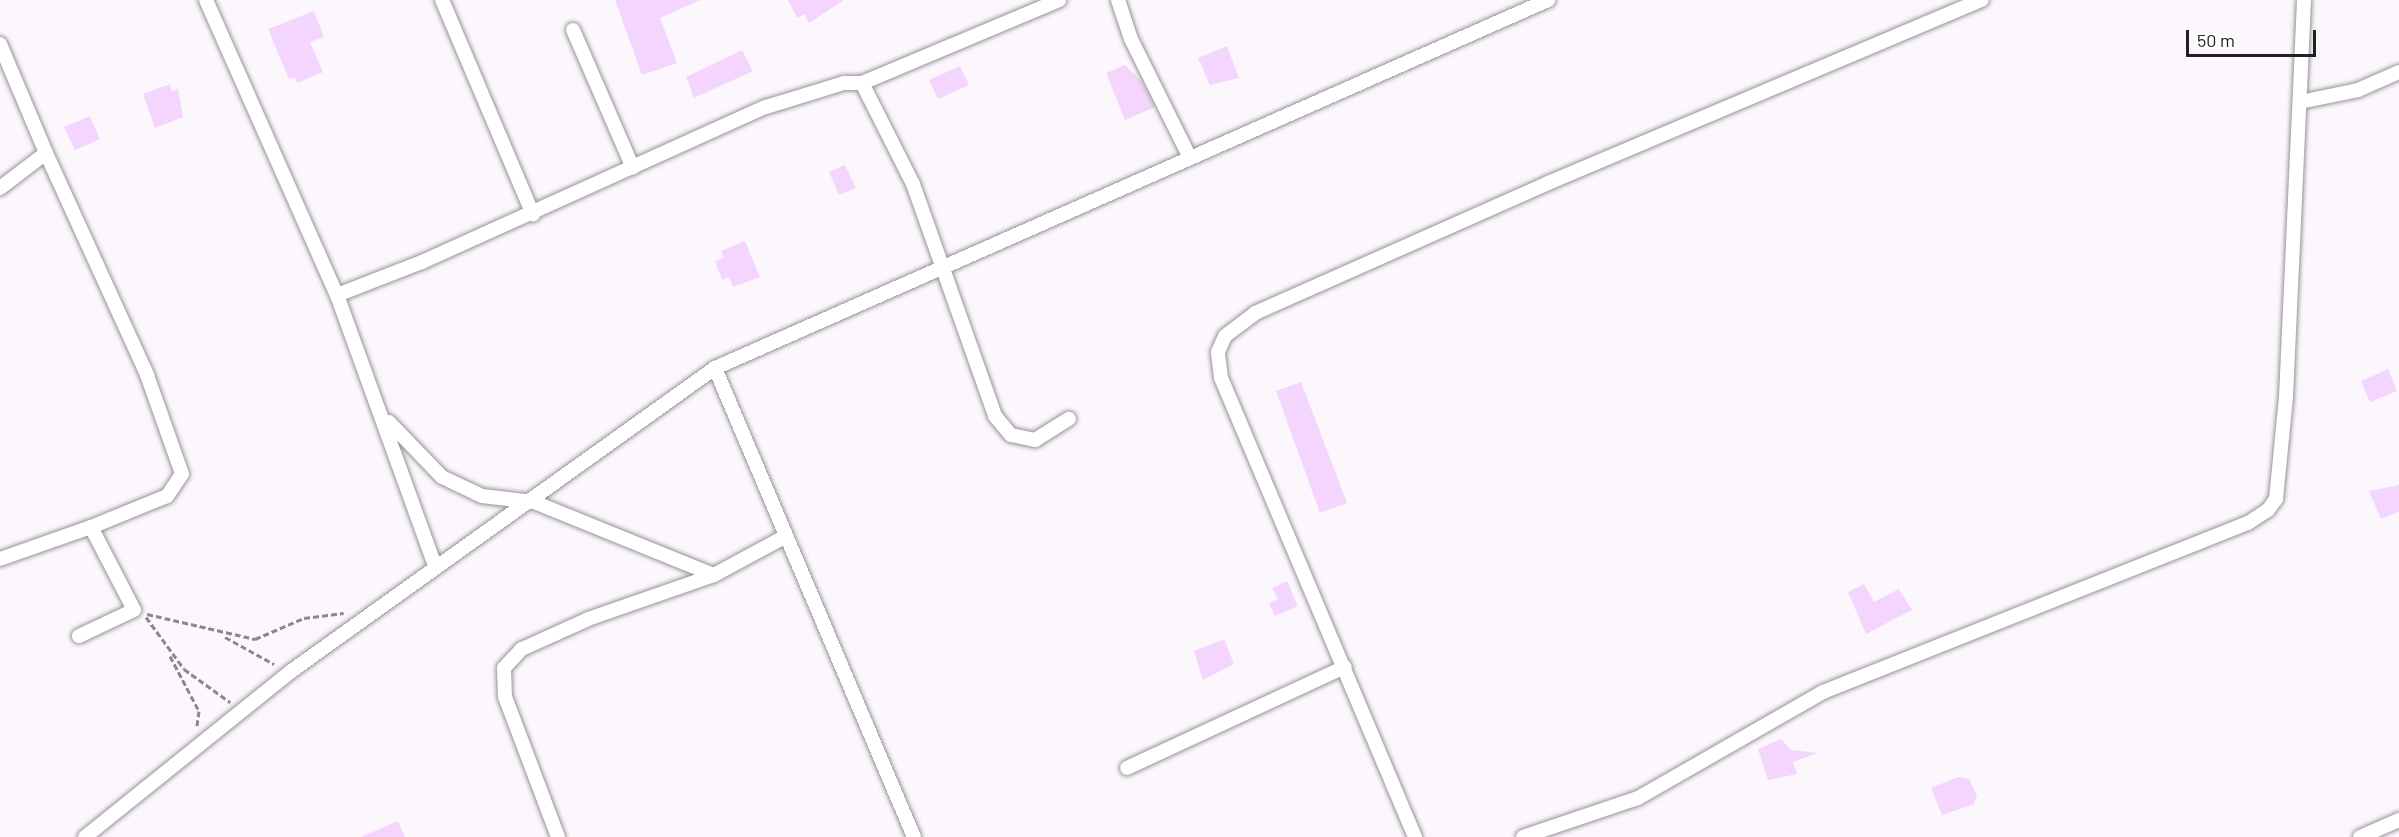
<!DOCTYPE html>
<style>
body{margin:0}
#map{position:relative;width:2399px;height:837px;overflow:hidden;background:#fbf7fc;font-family:Barlow,sans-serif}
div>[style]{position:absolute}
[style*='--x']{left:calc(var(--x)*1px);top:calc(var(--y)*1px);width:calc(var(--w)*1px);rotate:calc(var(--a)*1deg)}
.building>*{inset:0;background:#f3d5fd}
.path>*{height:3px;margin-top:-1.5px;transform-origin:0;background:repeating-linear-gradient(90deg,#8b888c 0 6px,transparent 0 9px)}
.roads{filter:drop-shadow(0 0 2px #969397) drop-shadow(0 0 2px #969397)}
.minor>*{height:14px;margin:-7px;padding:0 7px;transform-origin:7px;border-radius:7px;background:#fff}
span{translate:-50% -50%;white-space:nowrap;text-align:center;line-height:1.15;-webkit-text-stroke:4.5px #fff;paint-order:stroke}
.scale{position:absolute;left:2186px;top:30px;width:130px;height:27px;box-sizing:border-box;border:3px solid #212022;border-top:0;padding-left:8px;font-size:18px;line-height:21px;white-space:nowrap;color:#212022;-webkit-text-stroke:4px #fff;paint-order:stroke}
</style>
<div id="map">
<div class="building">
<i style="clip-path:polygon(615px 0,700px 0,660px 18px,677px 63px,642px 75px)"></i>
<i style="clip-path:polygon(788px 0,844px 0,809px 23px,804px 14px,797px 18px)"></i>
<i style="clip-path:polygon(314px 11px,324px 37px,310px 42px,323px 72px,297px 83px,295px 77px,289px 79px,268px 29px)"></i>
<i style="clip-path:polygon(1227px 46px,1239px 78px,1210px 85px,1198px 58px)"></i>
<i style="clip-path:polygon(742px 50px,753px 71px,694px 98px,686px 77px)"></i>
<i style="clip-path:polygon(1125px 65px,1143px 83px,1155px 107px,1125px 120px,1106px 73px)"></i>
<i style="clip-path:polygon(960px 66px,969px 85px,938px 99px,929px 80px)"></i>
<i style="clip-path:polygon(170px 84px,172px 91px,178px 89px,183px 117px,155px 128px,143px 94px)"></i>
<i style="clip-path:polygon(90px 116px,100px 139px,75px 150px,64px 127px)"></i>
<i style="clip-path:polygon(845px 165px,856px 188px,839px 195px,829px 172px)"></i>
<i style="clip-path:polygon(745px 241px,760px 277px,733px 287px,729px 277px,722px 280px,715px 261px,724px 258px,721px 251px)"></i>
<i style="clip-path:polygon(2388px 369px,2397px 391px,2370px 402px,2361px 381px)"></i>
<i style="clip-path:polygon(1301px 382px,1347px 503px,1320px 513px,1276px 391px)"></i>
<i style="clip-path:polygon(2399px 485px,2399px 512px,2381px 519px,2369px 491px)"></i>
<i style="clip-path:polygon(1287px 581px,1298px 606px,1275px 616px,1269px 603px,1278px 599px,1272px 588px)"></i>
<i style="clip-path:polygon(1864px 584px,1874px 602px,1899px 589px,1912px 610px,1866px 634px,1848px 592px)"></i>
<i style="clip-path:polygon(1224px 639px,1234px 664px,1203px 680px,1194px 651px)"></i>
<i style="clip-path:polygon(1781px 739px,1791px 750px,1818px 753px,1793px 762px,1797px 774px,1768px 780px,1758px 749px)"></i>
<i style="clip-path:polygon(1958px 777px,1969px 779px,1977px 795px,1974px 804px,1942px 815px,1931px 788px)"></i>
<i style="clip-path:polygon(398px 821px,405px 837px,361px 837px)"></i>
</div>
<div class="path">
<i style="--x:147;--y:614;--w:111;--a:13"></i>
<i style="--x:255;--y:639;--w:53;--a:-23.2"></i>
<i style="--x:304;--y:618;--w:40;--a:-7.1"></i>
<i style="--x:146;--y:617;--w:64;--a:53.8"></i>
<i style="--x:184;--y:669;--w:57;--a:35.7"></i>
<i style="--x:225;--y:637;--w:56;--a:28.9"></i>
<i style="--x:170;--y:656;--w:62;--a:62.2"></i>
<i style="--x:199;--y:711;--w:15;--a:98"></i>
</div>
<div class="roads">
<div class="minor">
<i style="--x:206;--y:0;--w:323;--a:66.1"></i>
<i style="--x:337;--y:295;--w:288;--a:70.1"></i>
<i style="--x:442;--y:0;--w:233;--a:67"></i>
<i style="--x:1118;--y:0;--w:41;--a:71.6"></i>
<i style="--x:1131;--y:39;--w:131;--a:63.6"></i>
<i style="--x:573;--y:30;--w:150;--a:66.5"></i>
<i style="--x:0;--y:44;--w:118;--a:67.1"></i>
<i style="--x:46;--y:153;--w:58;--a:142.7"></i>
<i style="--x:862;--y:83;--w:113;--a:63.2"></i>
<i style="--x:913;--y:184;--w:246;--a:70.5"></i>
<i style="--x:995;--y:416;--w:25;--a:50"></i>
<i style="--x:1011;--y:435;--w:25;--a:12"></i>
<i style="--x:1035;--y:440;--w:40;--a:-32"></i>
<i style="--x:2300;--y:102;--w:59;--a:-11.7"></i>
<i style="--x:2358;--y:90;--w:45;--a:-23.7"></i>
<i style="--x:46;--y:153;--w:244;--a:65.5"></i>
<i style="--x:147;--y:375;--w:105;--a:70.5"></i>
<i style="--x:182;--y:474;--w:27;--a:124"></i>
<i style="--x:167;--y:496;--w:82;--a:157.8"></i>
<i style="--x:337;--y:295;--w:91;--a:-21.2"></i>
<i style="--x:422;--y:262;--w:377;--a:-24.3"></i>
<i style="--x:766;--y:107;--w:82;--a:-17.1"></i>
<i style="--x:844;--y:83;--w:18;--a:0"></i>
<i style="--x:862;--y:83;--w:214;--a:-22.8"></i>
<i style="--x:715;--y:368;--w:509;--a:67.01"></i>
<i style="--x:389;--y:422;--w:76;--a:46.1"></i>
<i style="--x:442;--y:477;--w:44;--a:25.4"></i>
<i style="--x:482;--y:496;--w:52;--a:6.6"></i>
<i style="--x:534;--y:502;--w:194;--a:22.1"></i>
<i style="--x:0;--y:559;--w:96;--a:-19.4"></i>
<i style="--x:91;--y:527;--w:93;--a:62.6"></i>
<i style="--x:134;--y:610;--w:61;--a:154.7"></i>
<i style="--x:1127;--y:768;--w:240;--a:-24.9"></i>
<i style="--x:85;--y:837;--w:263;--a:-38.8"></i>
<i style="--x:290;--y:672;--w:523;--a:-35.58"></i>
<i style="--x:715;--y:368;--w:911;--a:-23.83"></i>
<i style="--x:558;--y:837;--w:150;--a:-110.7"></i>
<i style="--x:505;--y:697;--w:29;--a:-92"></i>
<i style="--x:504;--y:668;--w:26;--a:-47"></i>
<i style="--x:522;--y:649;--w:72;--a:-24.4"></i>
<i style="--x:588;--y:619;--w:133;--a:-19.2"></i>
<i style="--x:714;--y:575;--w:82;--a:-28.4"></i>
<i style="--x:1415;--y:837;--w:498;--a:-112.9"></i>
<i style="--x:1221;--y:378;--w:26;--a:-97"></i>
<i style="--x:1218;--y:352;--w:17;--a:-66"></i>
<i style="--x:1225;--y:336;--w:38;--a:-37"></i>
<i style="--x:1255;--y:313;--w:321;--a:-23.9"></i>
<i style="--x:1548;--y:183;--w:471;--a:-22.9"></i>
<i style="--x:1523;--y:837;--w:121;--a:-18.7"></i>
<i style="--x:1638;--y:798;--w:213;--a:-29.8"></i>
<i style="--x:1823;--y:692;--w:457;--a:-21.7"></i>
<i style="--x:2248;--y:523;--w:24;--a:-33"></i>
<i style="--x:2268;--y:510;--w:14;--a:-54"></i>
<i style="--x:2276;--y:499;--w:102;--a:-84.4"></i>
<i style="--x:2286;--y:397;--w:397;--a:-87.4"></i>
<i style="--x:2360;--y:837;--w:43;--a:-23.6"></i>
</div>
</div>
<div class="scale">50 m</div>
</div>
